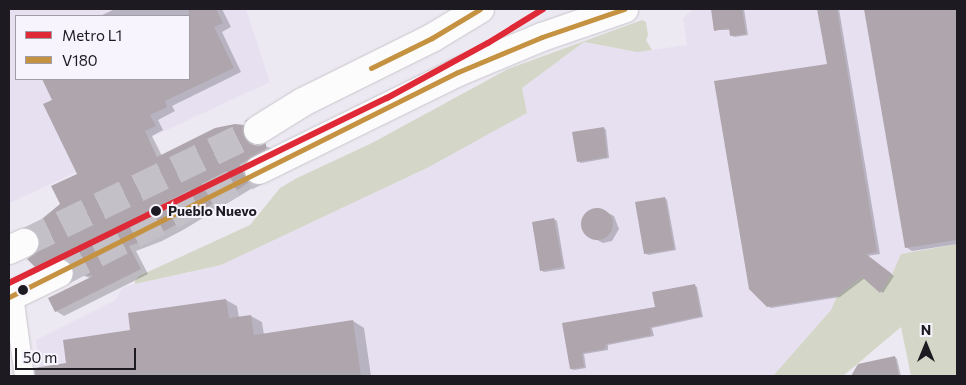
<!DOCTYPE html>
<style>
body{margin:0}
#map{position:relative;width:966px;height:385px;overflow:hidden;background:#ede9f2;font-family:Commissioner,sans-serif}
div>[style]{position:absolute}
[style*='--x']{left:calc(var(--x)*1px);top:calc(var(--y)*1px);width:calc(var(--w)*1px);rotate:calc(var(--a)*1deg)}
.built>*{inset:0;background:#e7e0f1}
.green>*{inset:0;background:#d4d7c8}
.shadow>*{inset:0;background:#0003}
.building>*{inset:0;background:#afa6ad}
.round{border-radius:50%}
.primary-tunnel>*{height:28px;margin-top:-14px;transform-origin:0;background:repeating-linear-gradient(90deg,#c3c0c8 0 28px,transparent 0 42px)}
.roads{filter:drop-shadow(0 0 1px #c9c6cd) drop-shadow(0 0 1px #c9c6cd)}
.minor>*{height:19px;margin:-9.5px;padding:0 9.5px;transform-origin:9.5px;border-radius:9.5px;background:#fcfcfd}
.primary>*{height:28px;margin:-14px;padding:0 14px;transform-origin:14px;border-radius:14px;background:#fcfcfd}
.bus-1>*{height:5px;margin:-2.5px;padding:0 2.5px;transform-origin:2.5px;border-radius:2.5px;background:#c49240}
.metro-1>*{height:6px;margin:-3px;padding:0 3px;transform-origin:3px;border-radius:3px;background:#df2937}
.dots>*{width:14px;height:14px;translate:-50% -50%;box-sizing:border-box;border:2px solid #f8f4fe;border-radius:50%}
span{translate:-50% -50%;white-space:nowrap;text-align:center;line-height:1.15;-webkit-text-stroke:4px #f8f4fe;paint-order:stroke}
.stop-label{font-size:14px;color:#1d1b21;font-weight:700}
.left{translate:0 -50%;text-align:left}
.frame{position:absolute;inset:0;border:10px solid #1d1b21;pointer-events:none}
.legend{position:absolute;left:15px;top:15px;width:175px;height:65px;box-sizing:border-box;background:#f8f4fe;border:1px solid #a09da6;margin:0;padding:6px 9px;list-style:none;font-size:15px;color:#1d1b21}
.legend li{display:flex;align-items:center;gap:10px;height:25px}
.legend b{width:25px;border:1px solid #a09da6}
.north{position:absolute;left:901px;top:320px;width:50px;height:50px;-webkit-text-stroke:4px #f8f4fe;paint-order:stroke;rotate:0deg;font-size:14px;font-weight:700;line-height:20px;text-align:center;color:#1d1b21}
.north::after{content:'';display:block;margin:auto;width:18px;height:22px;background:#1d1b21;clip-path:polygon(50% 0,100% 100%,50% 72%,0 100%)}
.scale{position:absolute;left:15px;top:348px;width:121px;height:22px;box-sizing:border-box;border:2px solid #1d1b21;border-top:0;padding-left:6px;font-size:15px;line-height:18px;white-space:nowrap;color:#1d1b21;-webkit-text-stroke:4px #f8f4fe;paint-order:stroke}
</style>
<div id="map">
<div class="built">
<i style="clip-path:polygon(evenodd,9px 9px,246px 9px,270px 82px,10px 203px,9px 9px,16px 16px,189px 16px,189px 79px,16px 79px,16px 16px)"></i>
<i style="clip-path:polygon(694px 9px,957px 9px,957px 244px,901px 254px,892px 274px,880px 293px,837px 296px,831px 310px,773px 376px,40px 376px,36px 340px,115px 300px,123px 287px,221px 265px,429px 167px,527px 113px,522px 88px,584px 42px,637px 52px,687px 45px,683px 18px)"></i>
</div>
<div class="green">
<i style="clip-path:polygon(642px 20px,646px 22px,648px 35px,646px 40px,652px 50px,637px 52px,584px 42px,522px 88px,527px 113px,429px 167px,221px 265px,135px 284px,135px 281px,139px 276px,250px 225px,280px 188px,297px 178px,372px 143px,508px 69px)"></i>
<i style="clip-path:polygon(957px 244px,957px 376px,911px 376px,901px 327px,843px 376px,773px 376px,831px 310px,837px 296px,864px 276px,880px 292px,892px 274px,901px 254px)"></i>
</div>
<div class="shadow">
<i style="clip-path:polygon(115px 9px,222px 9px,231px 27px,222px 32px,241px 72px,172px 106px,175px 111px,158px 120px,163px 130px,152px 136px,162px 156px,243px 127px,251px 131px,254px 145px,266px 146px,274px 150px,251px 175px,256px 186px,183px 230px,162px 241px,136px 251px,148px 274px,64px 316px,56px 311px,90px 278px,76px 273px,74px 265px,70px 261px,44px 271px,36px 266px,38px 253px,79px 175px,53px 100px,43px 79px,189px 79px,189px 16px,100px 16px)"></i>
<i style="clip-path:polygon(712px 9px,744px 9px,748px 35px,734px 37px,731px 35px,730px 30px,716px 30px)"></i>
<i style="clip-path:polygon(819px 9px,839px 9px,880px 254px,867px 256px,894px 276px,883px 293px,865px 278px,840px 297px,771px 308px,768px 306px,828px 65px)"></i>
<i style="clip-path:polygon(865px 9px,957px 9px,957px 244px,912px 251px,906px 247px)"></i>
<i style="clip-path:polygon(604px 128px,606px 130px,609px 158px,581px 163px,578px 161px)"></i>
<i style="clip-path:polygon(665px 198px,667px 200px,676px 250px,648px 255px,645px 253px)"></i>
<i style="clip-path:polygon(598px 208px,614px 216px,619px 229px,612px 241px,603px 243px,587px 235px,582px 225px,588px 212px)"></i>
<i style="clip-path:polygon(554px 219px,557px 221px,565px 269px,544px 272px,541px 270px)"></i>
<i style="clip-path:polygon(694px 285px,697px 287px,703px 317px,652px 328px,654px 336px,608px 345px,608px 350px,584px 354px,586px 368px,574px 370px,571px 369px,563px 324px,657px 308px)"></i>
<i style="clip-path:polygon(226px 300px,237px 306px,239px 318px,251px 316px,262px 322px,264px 335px,353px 321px,364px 328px,371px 376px,51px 376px,50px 367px,68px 364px,132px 331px)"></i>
<i style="clip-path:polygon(895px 357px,897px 359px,901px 376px,856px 376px,855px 371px)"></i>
</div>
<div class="building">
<i style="clip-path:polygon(189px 9px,216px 9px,223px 23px,214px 27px,234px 68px,165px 101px,167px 107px,150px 115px,156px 126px,145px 131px,157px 157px,215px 128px,235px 124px,244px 125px,245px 138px,250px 144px,258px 146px,266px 143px,266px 149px,246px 162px,243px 169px,249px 182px,242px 187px,154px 237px,129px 246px,141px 269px,55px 312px,48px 298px,93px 276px,75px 274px,73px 266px,67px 260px,61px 258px,35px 267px,27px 259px,36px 252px,39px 245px,38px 236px,31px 228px,60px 204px,51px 186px,77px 174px,43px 104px,52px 100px,42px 79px,189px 79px)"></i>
<i style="clip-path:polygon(711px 9px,742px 9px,746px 34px,730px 36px,729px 28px,714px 31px)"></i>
<i style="clip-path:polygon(817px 9px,837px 9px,877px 252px,866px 254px,892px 274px,880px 293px,862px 277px,837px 296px,767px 307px,749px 289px,714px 81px,827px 64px)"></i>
<i style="clip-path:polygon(864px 9px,957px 9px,957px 240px,905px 248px)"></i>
<i style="clip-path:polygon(604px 127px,607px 157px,577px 162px,572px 132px)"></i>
<i style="clip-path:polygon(665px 197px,674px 249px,644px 254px,635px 202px)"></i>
<i class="round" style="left:581px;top:208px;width:32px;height:32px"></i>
<i style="clip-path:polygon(554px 218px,563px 267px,540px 271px,532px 222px)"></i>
<i style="clip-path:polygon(695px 284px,701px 316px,650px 327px,651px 335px,606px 344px,605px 349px,582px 353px,584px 367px,570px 369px,562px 323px,655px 307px,652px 292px)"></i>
<i style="clip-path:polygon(226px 299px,229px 318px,251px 315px,254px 335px,353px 320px,361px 376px,35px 376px,34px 368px,66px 363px,63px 340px,130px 330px,128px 313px)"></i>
<i style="clip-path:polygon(895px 356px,899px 376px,851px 376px,858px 364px)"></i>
</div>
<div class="primary-tunnel">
<i style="--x:24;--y:243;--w:260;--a:-25.8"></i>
<i style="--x:59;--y:273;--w:225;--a:-27.2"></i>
</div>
<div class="roads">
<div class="minor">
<i style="--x:13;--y:295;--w:82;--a:82.3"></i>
</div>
<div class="primary">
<i style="--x:258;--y:130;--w:53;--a:-31.9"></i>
<i style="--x:303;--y:102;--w:144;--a:-26.4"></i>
<i style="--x:432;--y:38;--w:56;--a:-31.1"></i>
<i style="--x:259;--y:170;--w:222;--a:-26.2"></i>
<i style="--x:458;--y:72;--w:91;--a:-22.6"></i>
<i style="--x:542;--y:37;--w:87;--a:-18.9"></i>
<i style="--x:9;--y:250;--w:17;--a:-25"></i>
<i style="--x:9;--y:297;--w:55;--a:-25.6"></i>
</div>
</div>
<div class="bus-1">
<i style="--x:371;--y:68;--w:68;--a:-26.2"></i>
<i style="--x:432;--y:38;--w:56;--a:-31.1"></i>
<i style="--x:9;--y:297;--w:502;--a:-26.62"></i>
<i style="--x:458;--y:72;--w:91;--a:-22.6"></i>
<i style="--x:542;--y:37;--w:87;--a:-18.9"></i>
</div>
<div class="metro-1">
<i style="--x:9;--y:283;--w:421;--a:-26.1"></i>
<i style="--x:387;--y:98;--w:115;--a:-28.6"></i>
<i style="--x:488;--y:43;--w:65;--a:-31.7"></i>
</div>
<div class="dots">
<i style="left:156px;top:211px;background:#1d1b21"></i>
<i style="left:23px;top:290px;background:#1d1b21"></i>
</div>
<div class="stop-label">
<span class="left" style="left:168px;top:211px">Pueblo Nuevo</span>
</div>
<div class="frame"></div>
<ul class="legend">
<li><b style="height:6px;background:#df2937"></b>Metro L1</li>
<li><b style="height:6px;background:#c49240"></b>V180</li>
</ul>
<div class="north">N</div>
<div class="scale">50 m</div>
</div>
